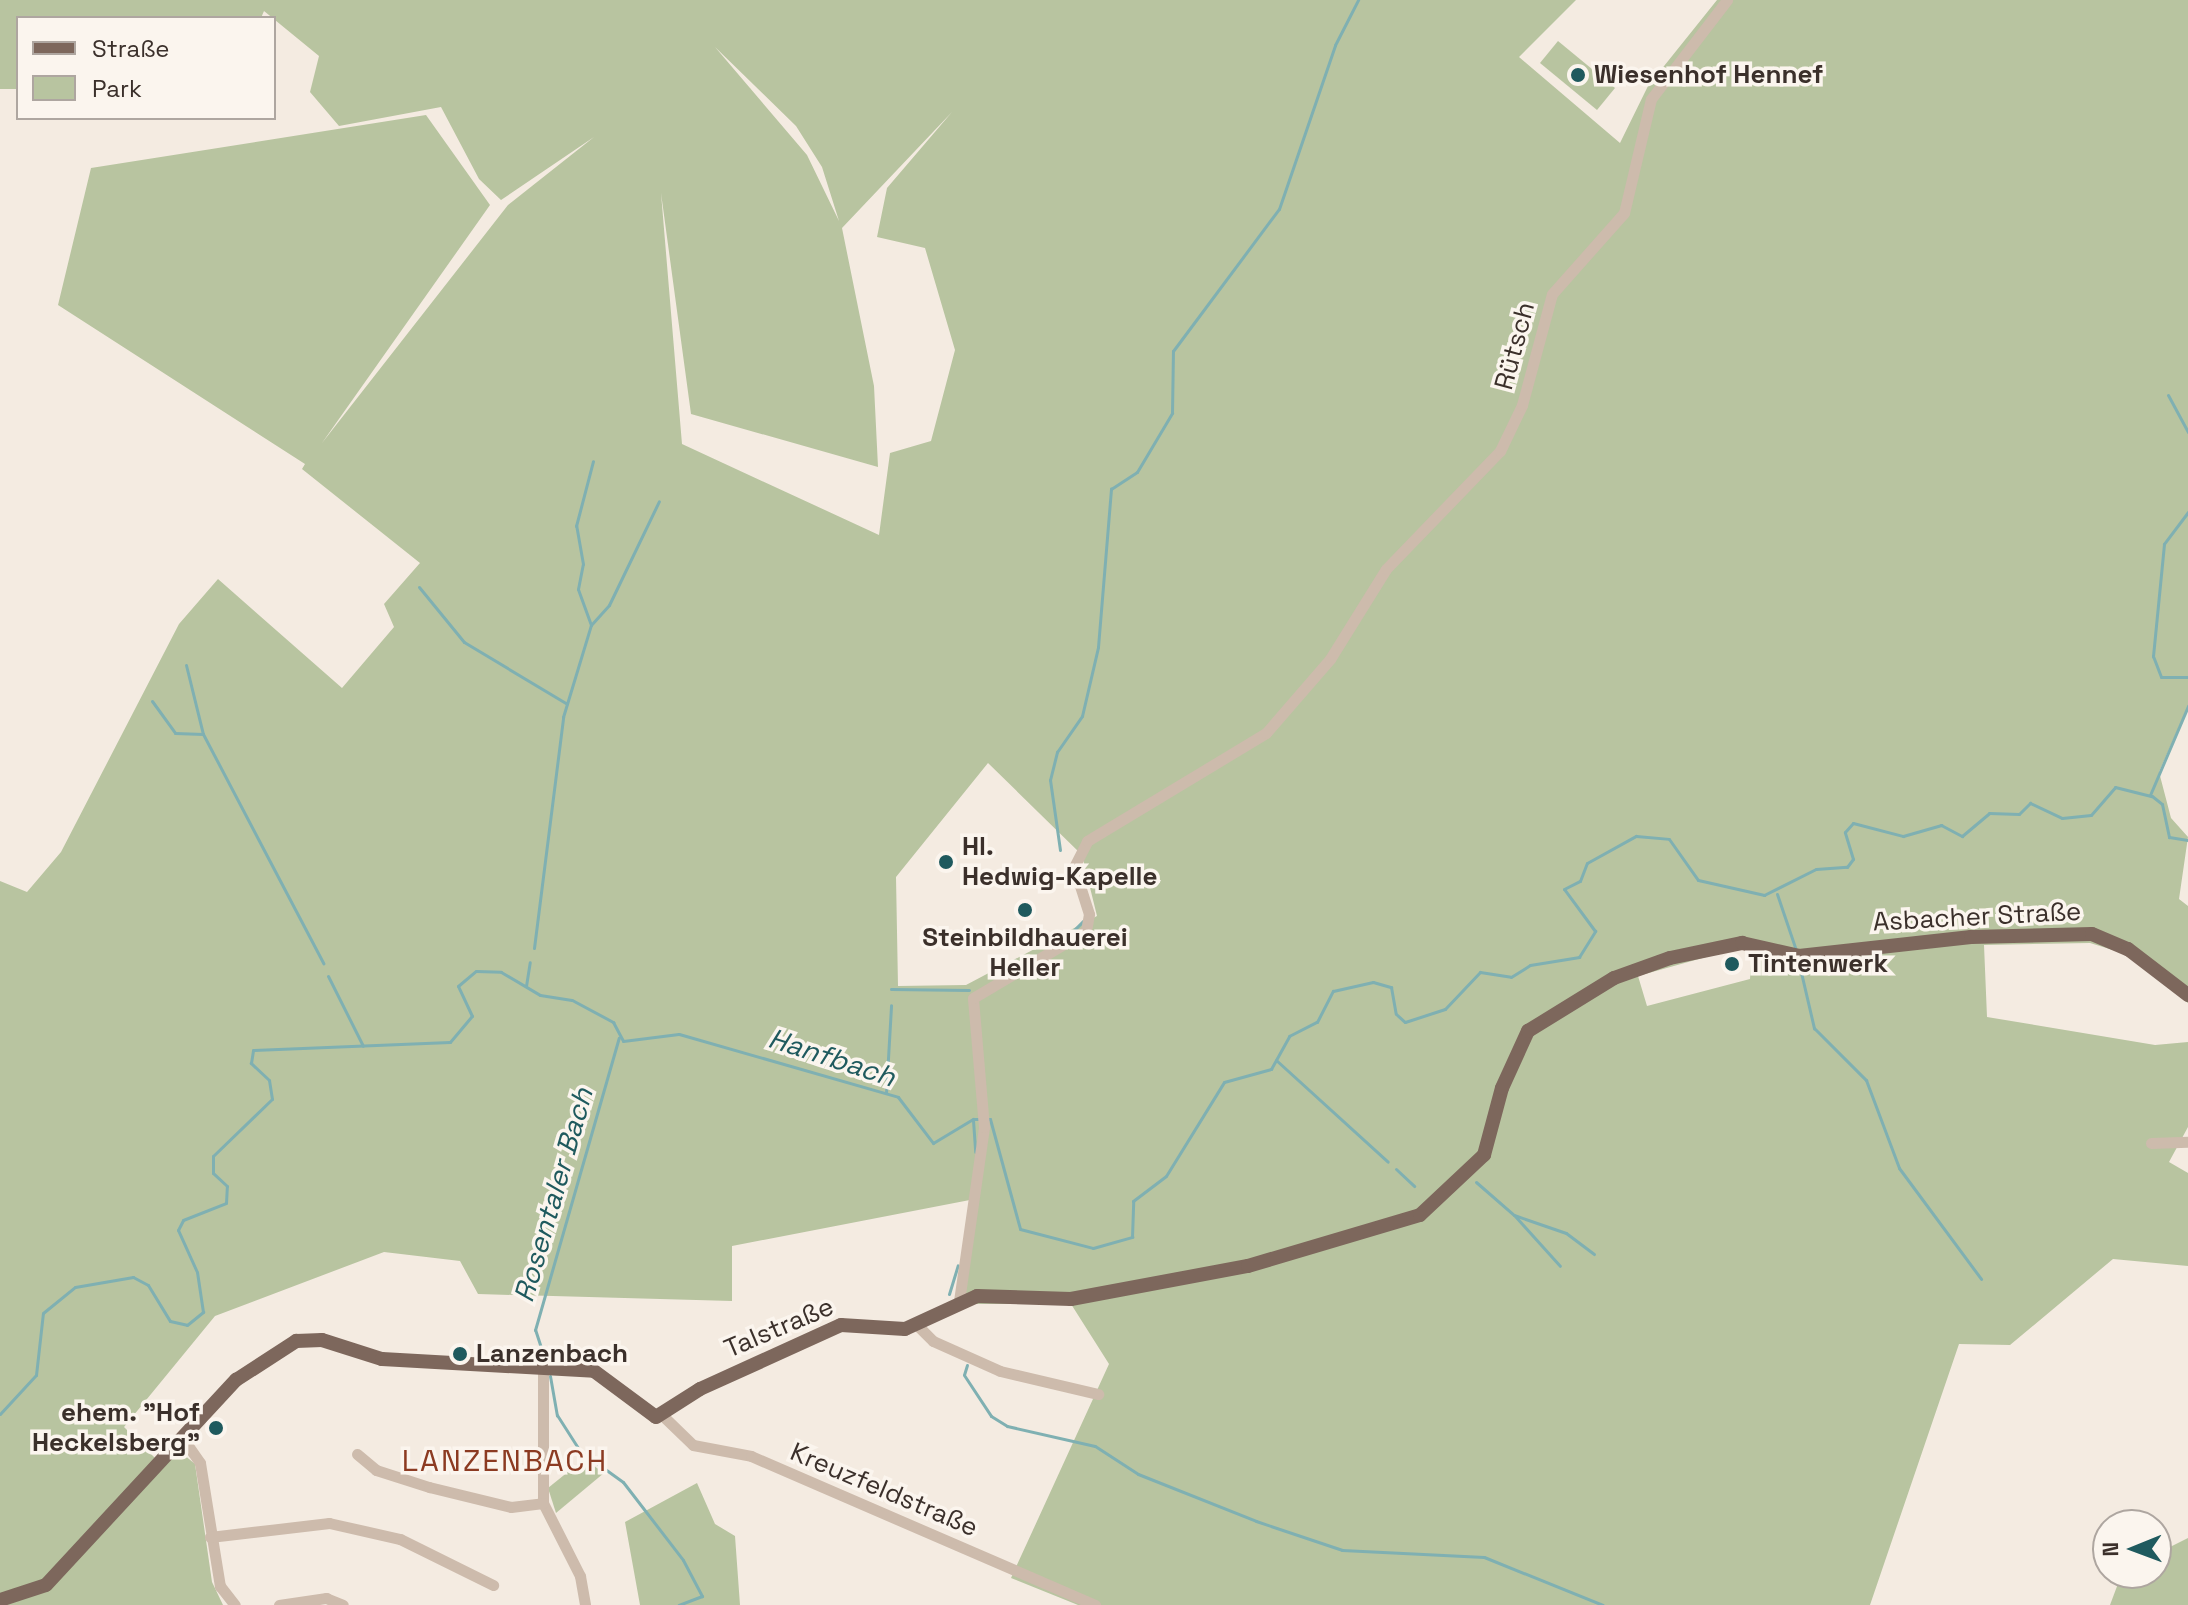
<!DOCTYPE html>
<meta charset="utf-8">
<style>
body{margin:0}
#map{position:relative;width:2188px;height:1605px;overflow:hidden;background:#f4ebe1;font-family:"Space Grotesk",sans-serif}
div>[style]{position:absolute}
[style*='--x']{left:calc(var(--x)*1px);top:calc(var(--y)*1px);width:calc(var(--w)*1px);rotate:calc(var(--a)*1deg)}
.green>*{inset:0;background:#b8c4a0}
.stream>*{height:3px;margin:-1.5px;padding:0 1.5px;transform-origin:1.5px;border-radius:1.5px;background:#7fb0b2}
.minor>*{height:11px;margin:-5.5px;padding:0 5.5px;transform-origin:5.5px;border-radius:5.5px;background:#cdbbac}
.major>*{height:14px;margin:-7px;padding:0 7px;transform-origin:7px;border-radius:7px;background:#7d675c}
.dots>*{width:22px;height:22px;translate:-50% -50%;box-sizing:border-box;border:4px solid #fbf5ee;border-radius:50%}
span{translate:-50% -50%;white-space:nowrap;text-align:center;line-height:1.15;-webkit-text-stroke:7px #fbf5ee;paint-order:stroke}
.poi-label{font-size:26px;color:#3b302b;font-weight:700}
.left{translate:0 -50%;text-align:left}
.right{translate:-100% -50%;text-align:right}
.street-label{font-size:26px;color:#3b302b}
.water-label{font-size:28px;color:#1f5a5e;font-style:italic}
.quarter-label{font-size:30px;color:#8c3b22;letter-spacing:2px}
.legend{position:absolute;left:16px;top:16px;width:260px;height:104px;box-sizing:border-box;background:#fbf5ee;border:2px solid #aea6a0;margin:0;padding:10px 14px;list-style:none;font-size:24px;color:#3b302b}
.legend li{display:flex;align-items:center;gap:16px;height:40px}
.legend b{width:40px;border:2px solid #aea6a0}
.north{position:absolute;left:2092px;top:1509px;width:80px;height:80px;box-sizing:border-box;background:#fbf5ee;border:2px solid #aea6a0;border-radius:50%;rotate:269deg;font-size:22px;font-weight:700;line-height:32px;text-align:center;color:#3b302b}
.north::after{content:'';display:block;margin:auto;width:28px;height:36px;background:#1f5a5e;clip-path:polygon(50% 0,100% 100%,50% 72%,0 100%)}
</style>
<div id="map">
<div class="green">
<i style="clip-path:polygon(evenodd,0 0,1576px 0,1519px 57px,1620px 143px,1648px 86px,1717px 0,2188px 0,2188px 706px,2159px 772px,2171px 818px,2188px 837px,2179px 899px,2188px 906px,2188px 1003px,2126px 954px,2090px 943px,1984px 945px,1987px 1017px,2155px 1045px,2188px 1042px,2188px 1127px,2169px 1162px,2188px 1173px,2188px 1266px,2113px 1259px,2010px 1345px,1959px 1344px,1870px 1605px,1078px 1605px,1011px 1578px,1109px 1364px,1071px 1304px,964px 1304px,975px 1199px,732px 1246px,732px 1301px,478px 1294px,460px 1261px,384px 1252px,215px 1316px,124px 1427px,156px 1459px,183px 1454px,195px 1464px,212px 1582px,223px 1605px,0 1605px,0 881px,27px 892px,61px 852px,179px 624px,218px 579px,342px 688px,394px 627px,384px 604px,420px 563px,302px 469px,305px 464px,58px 305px,91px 168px,426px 115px,490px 205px,322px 443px,508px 205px,594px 137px,501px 200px,479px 179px,441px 107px,339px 126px,310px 92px,319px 56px,264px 11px,261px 18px,18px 18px,18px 89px,0 89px,0 0,715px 47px,796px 126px,822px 167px,839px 221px,807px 155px,715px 47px,0 0,952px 112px,887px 188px,877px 237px,925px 248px,955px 350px,931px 441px,890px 453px,879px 535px,682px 444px,661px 193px,691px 414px,878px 467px,874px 386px,842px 228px,952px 112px,0 0,988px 763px,1082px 855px,1097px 916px,966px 985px,898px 986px,896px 877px,988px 763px,0 0,1742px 947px,1752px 949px,1750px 979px,1647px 1006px,1638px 976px,1742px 947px)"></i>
<i style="clip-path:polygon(1558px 41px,1615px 88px,1597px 110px,1540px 63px)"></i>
<i style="clip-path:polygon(584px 1459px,604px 1473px,556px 1513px,548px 1488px)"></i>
<i style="clip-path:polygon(697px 1483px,715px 1524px,735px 1536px,740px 1605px,640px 1605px,625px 1522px)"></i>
<i style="clip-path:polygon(2188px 1538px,2188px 1605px,2110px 1605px,2122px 1573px,2156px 1573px,2156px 1554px)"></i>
</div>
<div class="stream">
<i style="--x:2168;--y:395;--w:42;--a:61.6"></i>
<i style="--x:2188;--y:512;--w:40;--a:127"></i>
<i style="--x:2164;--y:544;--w:113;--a:95.6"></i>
<i style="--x:2153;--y:656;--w:22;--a:69"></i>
<i style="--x:2161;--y:677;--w:27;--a:0"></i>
<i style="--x:419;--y:587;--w:71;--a:50.7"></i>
<i style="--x:464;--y:642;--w:120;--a:31"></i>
<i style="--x:591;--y:625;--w:27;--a:-48"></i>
<i style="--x:609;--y:605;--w:115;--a:-64.3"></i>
<i style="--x:186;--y:665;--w:71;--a:76.2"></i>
<i style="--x:203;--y:734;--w:259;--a:62.3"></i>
<i style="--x:152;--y:701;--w:39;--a:54"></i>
<i style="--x:175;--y:733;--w:28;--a:2"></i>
<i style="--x:2150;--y:795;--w:97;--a:-66.9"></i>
<i style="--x:1060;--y:850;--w:71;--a:-98.1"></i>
<i style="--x:1050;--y:780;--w:29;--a:-76"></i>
<i style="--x:1057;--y:752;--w:44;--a:-55.2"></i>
<i style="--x:1082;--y:716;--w:71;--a:-76.9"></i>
<i style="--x:1098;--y:647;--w:159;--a:-85.3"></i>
<i style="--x:1111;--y:489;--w:31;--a:-33"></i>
<i style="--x:1137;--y:472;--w:69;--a:-59.3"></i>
<i style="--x:1172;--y:413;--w:62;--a:-89.1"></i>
<i style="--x:1173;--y:351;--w:177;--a:-53.3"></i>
<i style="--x:1279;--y:209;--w:173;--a:-71.1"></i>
<i style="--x:1335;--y:45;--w:51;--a:-62.9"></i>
<i style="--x:1777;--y:894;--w:59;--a:71.3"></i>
<i style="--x:1069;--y:935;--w:20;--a:-45"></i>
<i style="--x:534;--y:948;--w:233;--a:-82.8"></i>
<i style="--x:563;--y:717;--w:96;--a:-73.1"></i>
<i style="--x:591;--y:625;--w:38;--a:-110"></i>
<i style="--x:578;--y:589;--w:25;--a:-79"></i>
<i style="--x:583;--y:564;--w:39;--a:-100"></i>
<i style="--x:576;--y:526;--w:67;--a:-75.3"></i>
<i style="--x:1800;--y:968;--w:62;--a:76.9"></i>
<i style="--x:1814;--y:1028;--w:74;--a:45"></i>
<i style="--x:1866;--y:1080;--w:94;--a:69.4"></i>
<i style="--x:1899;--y:1168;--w:138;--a:53.5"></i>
<i style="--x:328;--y:976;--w:78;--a:63.4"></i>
<i style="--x:526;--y:986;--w:24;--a:-81"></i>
<i style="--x:891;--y:989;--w:78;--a:0.7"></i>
<i style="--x:1276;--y:1060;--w:151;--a:42.3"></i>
<i style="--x:886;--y:1093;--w:88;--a:-86.7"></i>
<i style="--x:973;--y:1120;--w:32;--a:86"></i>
<i style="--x:1396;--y:1169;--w:25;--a:43"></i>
<i style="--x:1476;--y:1182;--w:50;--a:41"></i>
<i style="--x:1514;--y:1215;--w:55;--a:19.1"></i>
<i style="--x:1566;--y:1233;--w:35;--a:37"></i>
<i style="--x:1515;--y:1216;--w:67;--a:48"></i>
<i style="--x:949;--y:1294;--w:30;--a:-73"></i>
<i style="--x:546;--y:1363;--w:35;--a:-108"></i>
<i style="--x:535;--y:1330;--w:304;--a:-74"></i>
<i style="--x:967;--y:1365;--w:10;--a:107"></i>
<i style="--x:964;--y:1375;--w:49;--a:56.6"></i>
<i style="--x:991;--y:1416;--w:19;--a:32"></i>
<i style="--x:1007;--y:1426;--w:90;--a:12.8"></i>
<i style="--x:1095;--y:1446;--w:51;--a:33.1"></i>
<i style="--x:1138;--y:1474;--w:127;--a:21.7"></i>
<i style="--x:1256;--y:1521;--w:91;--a:18.6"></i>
<i style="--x:1342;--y:1550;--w:142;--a:2.8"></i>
<i style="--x:1484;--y:1557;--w:128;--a:22"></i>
<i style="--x:550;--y:1376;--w:40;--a:80"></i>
<i style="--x:557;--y:1415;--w:43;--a:57.4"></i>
<i style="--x:580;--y:1451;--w:53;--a:35.8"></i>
<i style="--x:623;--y:1482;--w:98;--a:52.4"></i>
<i style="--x:683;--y:1560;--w:41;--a:62.2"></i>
<i style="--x:702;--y:1596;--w:25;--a:159"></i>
<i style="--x:0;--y:1414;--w:53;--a:-47.3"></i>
<i style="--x:36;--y:1375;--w:62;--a:-83.6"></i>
<i style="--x:43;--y:1313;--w:41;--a:-39.1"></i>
<i style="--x:75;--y:1287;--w:59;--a:-9.8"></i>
<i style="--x:133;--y:1277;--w:17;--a:28"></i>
<i style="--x:148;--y:1285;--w:42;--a:58.6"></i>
<i style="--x:170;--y:1321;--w:17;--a:13"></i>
<i style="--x:187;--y:1325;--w:21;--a:-39"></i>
<i style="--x:203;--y:1312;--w:40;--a:-98.5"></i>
<i style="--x:197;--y:1272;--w:46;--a:-114.3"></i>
<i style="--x:178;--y:1230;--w:11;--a:-63"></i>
<i style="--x:183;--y:1220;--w:46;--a:-21.6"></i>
<i style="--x:226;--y:1203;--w:17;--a:-87"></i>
<i style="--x:227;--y:1186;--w:19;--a:-137"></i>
<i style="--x:213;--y:1173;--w:17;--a:-90"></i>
<i style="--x:213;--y:1156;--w:82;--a:-44"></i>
<i style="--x:272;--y:1099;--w:19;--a:-99"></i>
<i style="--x:269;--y:1080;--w:25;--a:-137"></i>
<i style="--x:251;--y:1063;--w:13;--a:-81"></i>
<i style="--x:253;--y:1050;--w:197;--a:-2.3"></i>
<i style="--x:450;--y:1042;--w:34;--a:-50"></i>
<i style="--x:472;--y:1016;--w:33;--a:-115"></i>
<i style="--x:458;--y:986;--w:23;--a:-40"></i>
<i style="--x:476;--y:971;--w:25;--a:2"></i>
<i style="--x:501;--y:972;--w:45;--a:30.5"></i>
<i style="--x:540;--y:995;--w:32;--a:9"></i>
<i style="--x:572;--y:1000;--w:47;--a:28.2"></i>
<i style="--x:613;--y:1022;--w:21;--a:62"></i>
<i style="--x:623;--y:1041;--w:56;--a:-7.1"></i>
<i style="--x:679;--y:1034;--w:228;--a:16"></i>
<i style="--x:898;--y:1097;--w:58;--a:52.7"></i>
<i style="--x:933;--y:1143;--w:47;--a:-31"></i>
<i style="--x:973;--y:1119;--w:17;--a:0"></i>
<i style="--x:990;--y:1119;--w:114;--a:74.7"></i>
<i style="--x:1020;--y:1229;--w:75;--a:14.6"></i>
<i style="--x:1093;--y:1248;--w:41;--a:-15.8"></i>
<i style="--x:1132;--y:1237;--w:36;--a:-88"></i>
<i style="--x:1133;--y:1201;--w:41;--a:-37.1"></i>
<i style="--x:1166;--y:1176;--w:110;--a:-58.3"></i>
<i style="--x:1224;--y:1082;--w:49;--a:-15.5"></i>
<i style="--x:1271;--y:1069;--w:38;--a:-61"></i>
<i style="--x:1289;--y:1036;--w:31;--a:-27"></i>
<i style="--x:1317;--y:1022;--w:35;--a:-63"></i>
<i style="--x:1333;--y:991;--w:41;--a:-12.7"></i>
<i style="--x:1373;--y:982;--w:19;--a:16"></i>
<i style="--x:1391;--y:987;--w:27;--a:80"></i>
<i style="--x:1396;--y:1014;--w:12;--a:42"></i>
<i style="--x:1405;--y:1022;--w:42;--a:-18"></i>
<i style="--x:1445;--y:1009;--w:51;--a:-46.6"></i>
<i style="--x:1480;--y:972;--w:31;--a:9"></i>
<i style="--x:1511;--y:977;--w:22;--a:-32"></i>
<i style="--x:1530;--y:965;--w:50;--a:-9.3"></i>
<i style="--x:1579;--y:957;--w:31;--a:-58"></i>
<i style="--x:1595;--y:931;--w:52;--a:-126.4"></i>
<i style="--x:1564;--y:889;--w:18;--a:-27"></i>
<i style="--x:1580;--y:881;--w:19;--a:-69"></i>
<i style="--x:1587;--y:863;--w:56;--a:-28.9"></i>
<i style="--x:1636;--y:836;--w:33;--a:5"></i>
<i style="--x:1669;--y:839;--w:50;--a:54.7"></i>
<i style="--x:1698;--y:880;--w:68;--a:12.8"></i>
<i style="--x:1764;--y:895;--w:58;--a:-26.6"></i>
<i style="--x:1816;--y:869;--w:31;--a:-4"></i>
<i style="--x:1847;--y:867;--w:10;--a:-53"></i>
<i style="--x:1853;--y:859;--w:28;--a:-107"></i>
<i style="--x:1845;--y:832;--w:12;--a:-48"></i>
<i style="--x:1853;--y:823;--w:52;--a:14.6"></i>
<i style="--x:1903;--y:836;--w:40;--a:-16"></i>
<i style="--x:1941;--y:825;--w:24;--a:28"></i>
<i style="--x:1962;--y:836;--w:35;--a:-40"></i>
<i style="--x:1989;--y:813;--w:30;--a:2"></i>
<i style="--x:2019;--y:814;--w:16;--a:-45"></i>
<i style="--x:2030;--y:803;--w:35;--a:25"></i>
<i style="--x:2062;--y:818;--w:29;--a:-6"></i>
<i style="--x:2091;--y:815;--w:37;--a:-49"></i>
<i style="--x:2115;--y:787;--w:38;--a:14"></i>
<i style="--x:2152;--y:796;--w:13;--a:39"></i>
<i style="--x:2162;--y:804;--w:34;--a:78"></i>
<i style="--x:2169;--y:837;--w:19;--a:9"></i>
</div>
<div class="minor">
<i style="--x:2151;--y:1143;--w:37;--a:-2"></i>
<i style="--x:959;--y:1301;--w:176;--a:-81.8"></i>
<i style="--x:984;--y:1127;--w:129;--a:-94.9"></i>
<i style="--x:973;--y:998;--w:131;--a:-30.7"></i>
<i style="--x:1086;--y:931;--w:17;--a:-80"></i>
<i style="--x:1089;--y:914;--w:49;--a:-107.7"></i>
<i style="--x:1074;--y:867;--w:29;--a:-63"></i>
<i style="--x:1087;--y:841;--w:209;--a:-31.1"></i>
<i style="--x:1266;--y:733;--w:98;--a:-49.1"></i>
<i style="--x:1330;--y:659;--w:106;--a:-58.1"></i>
<i style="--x:1386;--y:569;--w:164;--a:-46"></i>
<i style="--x:1500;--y:451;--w:51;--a:-64.4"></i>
<i style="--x:1522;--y:405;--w:115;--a:-74.9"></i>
<i style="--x:1552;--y:294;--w:108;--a:-48.4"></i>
<i style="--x:1624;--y:213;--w:117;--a:-76.7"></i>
<i style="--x:1651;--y:99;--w:125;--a:-52.5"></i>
<i style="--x:918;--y:1326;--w:21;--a:45"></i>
<i style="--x:933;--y:1341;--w:73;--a:24.1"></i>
<i style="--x:1000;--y:1371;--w:101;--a:13.2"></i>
<i style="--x:543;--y:1369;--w:134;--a:90"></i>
<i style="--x:543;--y:1503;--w:82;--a:63.1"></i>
<i style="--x:580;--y:1576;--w:29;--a:80"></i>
<i style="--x:662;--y:1415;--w:43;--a:44.1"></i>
<i style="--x:693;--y:1445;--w:59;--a:10.7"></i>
<i style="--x:751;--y:1456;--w:375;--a:23.4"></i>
<i style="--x:184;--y:1440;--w:28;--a:55"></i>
<i style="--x:200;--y:1463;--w:125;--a:80.8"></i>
<i style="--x:220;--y:1586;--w:24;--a:52"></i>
<i style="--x:357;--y:1454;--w:25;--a:40"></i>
<i style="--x:376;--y:1470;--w:56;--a:17.8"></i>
<i style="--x:429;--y:1487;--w:84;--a:13.7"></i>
<i style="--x:511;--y:1507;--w:32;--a:-7"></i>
<i style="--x:210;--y:1537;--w:120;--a:-6.7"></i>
<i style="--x:329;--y:1523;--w:73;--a:12.7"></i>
<i style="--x:400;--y:1539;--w:104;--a:26.3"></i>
<i style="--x:279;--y:1605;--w:48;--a:-8.5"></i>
<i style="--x:326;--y:1598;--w:18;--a:22"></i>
</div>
<div class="major">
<i style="--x:0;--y:1600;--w:48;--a:-18.1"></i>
<i style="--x:46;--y:1585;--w:280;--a:-47.2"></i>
<i style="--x:236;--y:1380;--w:72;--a:-33"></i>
<i style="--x:296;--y:1341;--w:26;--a:-2"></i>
<i style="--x:322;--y:1340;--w:63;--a:17.6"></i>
<i style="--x:382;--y:1359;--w:212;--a:3.2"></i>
<i style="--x:594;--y:1371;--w:77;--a:36.6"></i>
<i style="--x:656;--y:1417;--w:52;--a:-32.5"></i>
<i style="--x:700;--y:1389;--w:155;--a:-24.4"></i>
<i style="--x:841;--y:1325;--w:64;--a:3.6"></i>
<i style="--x:905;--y:1329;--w:79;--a:-24.6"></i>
<i style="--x:977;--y:1296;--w:94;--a:1.8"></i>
<i style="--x:1071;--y:1299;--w:180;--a:-10.6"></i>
<i style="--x:1248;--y:1266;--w:179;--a:-16.5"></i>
<i style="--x:1420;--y:1215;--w:88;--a:-43.2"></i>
<i style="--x:1484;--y:1155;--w:69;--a:-75"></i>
<i style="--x:1502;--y:1088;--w:63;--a:-65.5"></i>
<i style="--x:1528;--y:1031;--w:101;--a:-31.6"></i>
<i style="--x:1614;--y:978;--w:59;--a:-19.7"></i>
<i style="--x:1670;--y:958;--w:74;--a:-11.8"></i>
<i style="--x:1742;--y:943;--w:58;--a:12.8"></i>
<i style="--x:1799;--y:956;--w:173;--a:-6.3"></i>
<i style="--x:1971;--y:937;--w:121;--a:-1.4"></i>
<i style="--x:2092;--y:934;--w:39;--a:23"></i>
<i style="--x:2128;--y:949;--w:76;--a:37.5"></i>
</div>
<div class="dots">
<i style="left:1578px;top:75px;background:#1f5a5e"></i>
<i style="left:946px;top:862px;background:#1f5a5e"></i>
<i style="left:1025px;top:910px;background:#1f5a5e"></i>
<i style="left:1732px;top:964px;background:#1f5a5e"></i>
<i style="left:460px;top:1354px;background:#1f5a5e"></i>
<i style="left:216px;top:1428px;background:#1f5a5e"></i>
</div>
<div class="poi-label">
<span class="left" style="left:1594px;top:75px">Wiesenhof Hennef</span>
<span class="left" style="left:962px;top:862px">Hl.<br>Hedwig-Kapelle</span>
<span style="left:1025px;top:953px">Steinbildhauerei<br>Heller</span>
<span class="left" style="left:1748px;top:964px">Tintenwerk</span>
<span class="left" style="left:476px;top:1354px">Lanzenbach</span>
<span class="right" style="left:200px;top:1428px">ehem. "Hof<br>Heckelsberg"</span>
</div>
<div class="street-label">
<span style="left:1515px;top:346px;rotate:-75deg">Rütsch</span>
<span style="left:1977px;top:917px;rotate:-3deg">Asbacher Straße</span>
<span style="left:779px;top:1328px;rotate:-23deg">Talstraße</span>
<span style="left:884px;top:1490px;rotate:23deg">Kreuzfeldstraße</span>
</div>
<div class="water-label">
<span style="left:832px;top:1057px;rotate:18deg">Hanfbach</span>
<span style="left:553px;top:1195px;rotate:-74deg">Rosentaler Bach</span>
</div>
<div class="quarter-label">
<span style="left:505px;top:1461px">LANZENBACH</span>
</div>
<ul class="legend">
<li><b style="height:10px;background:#7d675c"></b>Straße</li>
<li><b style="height:22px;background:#b8c4a0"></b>Park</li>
</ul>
<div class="north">N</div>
</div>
